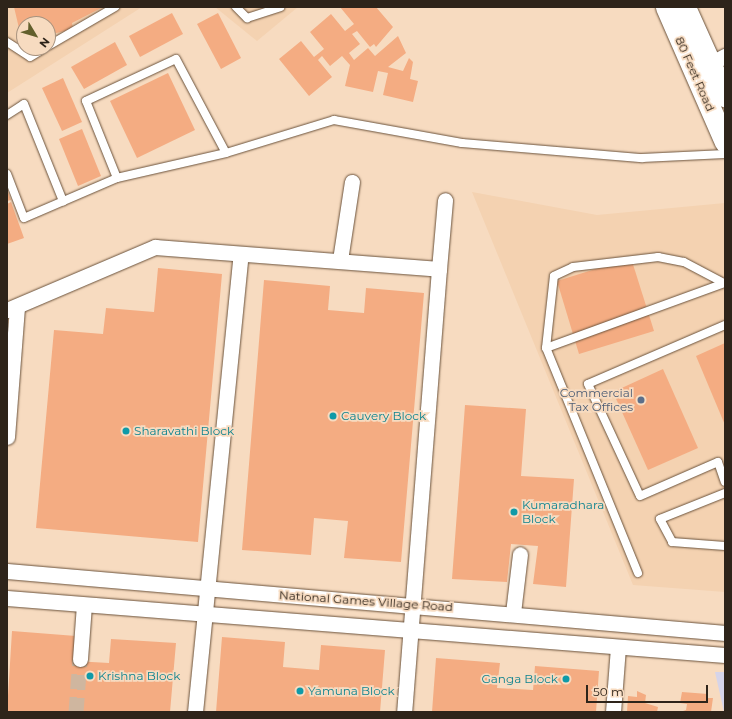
<!DOCTYPE html>
<style>
body{margin:0}
#map{position:relative;width:732px;height:719px;overflow:hidden;background:#f7dbc0;font-family:Montserrat,sans-serif}
div>[style]{position:absolute}
[style*='--x']{left:calc(var(--x)*1px);top:calc(var(--y)*1px);width:calc(var(--w)*1px);rotate:calc(var(--a)*1deg)}
.built>*{inset:0;background:#f4d2b1}
.education>*{inset:0;background:#d6d4e9}
.building>*{inset:0;background:#f4ac82}
.minor-tunnel>*{height:15px;margin-top:-7.5px;transform-origin:0;background:repeating-linear-gradient(90deg,#cfb69f 0 15px,transparent 0 23px)}
.roads{filter:drop-shadow(0 0 1px #6a523b) drop-shadow(0 0 1px #6a523b)}
.service>*{height:8px;margin:-4px;padding:0 4px;transform-origin:4px;border-radius:4px;background:#fff}
.minor>*{height:15px;margin:-7.5px;padding:0 7.5px;transform-origin:7.5px;border-radius:7.5px;background:#fff}
.secondary>*{height:21px;margin:-10.5px;padding:0 10.5px;transform-origin:10.5px;border-radius:10.5px;background:#fff}
.dots>*{width:11px;height:11px;translate:-50% -50%;box-sizing:border-box;border:2px solid #f7dbc0;border-radius:50%}
span{translate:-50% -50%;white-space:nowrap;text-align:center;line-height:1.15;-webkit-text-stroke:3.5px #f7dbc0;paint-order:stroke}
.street-label{font-size:12px;color:#2e241a}
.service-label{font-size:12px;color:#4e5e75}
.right{translate:-100% -50%;text-align:right}
.culture-label{font-size:12px;color:#0d838f}
.left{translate:0 -50%;text-align:left}
.frame{position:absolute;inset:0;border:8px solid #2e241a;pointer-events:none}
.north{position:absolute;left:16px;top:16px;width:40px;height:40px;box-sizing:border-box;background:#f7dbc0;border:1px solid #a7927e;border-radius:50%;rotate:128deg;font-size:11px;font-weight:700;line-height:16px;text-align:center;color:#2e241a}
.north::after{content:'';display:block;margin:auto;width:14px;height:18px;background:#625f2c;clip-path:polygon(50% 0,100% 100%,50% 72%,0 100%)}
.scale{position:absolute;left:586px;top:685px;width:122px;height:18px;box-sizing:border-box;border:2px solid #2e241a;border-top:0;padding-left:5px;font-size:12px;line-height:14px;white-space:nowrap;color:#2e241a;-webkit-text-stroke:3px #f7dbc0;paint-order:stroke}
</style>
<div id="map">
<div class="built">
<i style="clip-path:polygon(evenodd,7px 7px,142px 7px,7px 93px,7px 7px,24px 24px,48px 24px,48px 48px,24px 48px,24px 24px)"></i>
<i style="clip-path:polygon(215px 7px,298px 7px,257px 41px)"></i>
<i style="clip-path:polygon(472px 192px,597px 215px,725px 203px,725px 592px,633px 585px)"></i>
</div>
<div class="education">
<i style="clip-path:polygon(715px 672px,725px 672px,725px 712px,724px 712px)"></i>
</div>
<div class="building">
<i style="clip-path:polygon(14px 7px,103px 7px,72px 23px,73px 29px,48px 35px,48px 24px,24px 24px,22px 41px)"></i>
<i style="clip-path:polygon(340px 7px,376px 7px,393px 27px,376px 47px,374px 44px,370px 47px,357px 31px,352px 34px,360px 44px,349px 53px,354px 60px,368px 48px,375px 56px,398px 36px,406px 53px,388px 67px,403px 71px,409px 58px,413px 62px,410px 79px,418px 81px,413px 102px,383px 95px,388px 73px,378px 71px,373px 92px,345px 86px,350px 65px,342px 56px,330px 66px,322px 56px,318px 60px,332px 77px,309px 96px,279px 59px,301px 41px,314px 57px,324px 49px,310px 32px,331px 14px,345px 31px,354px 24px)"></i>
<i style="clip-path:polygon(172px 13px,183px 34px,140px 57px,129px 36px)"></i>
<i style="clip-path:polygon(218px 13px,241px 58px,221px 69px,197px 24px)"></i>
<i style="clip-path:polygon(115px 42px,127px 65px,84px 89px,71px 67px)"></i>
<i style="clip-path:polygon(168px 73px,195px 130px,137px 158px,110px 101px)"></i>
<i style="clip-path:polygon(63px 78px,82px 122px,62px 131px,42px 88px)"></i>
<i style="clip-path:polygon(82px 129px,101px 176px,78px 186px,59px 139px)"></i>
<i style="clip-path:polygon(7px 189px,11px 200px,7px 201px)"></i>
<i style="clip-path:polygon(11px 202px,24px 238px,7px 244px,7px 204px)"></i>
<i style="clip-path:polygon(631px 258px,654px 331px,579px 354px,557px 281px)"></i>
<i style="clip-path:polygon(158px 268px,222px 274px,198px 542px,36px 528px,54px 330px,103px 334px,106px 308px,154px 312px)"></i>
<i style="clip-path:polygon(264px 280px,330px 286px,328px 310px,364px 313px,366px 288px,424px 293px,401px 562px,344px 558px,348px 521px,314px 518px,311px 555px,242px 550px)"></i>
<i style="clip-path:polygon(725px 343px,725px 425px,696px 356px)"></i>
<i style="clip-path:polygon(663px 369px,698px 448px,648px 470px,613px 392px)"></i>
<i style="clip-path:polygon(465px 405px,526px 409px,521px 476px,574px 479px,566px 587px,533px 584px,538px 546px,511px 544px,507px 582px,452px 579px)"></i>
<i style="clip-path:polygon(12px 631px,76px 636px,74px 661px,109px 663px,111px 639px,176px 643px,170px 712px,7px 712px)"></i>
<i style="clip-path:polygon(222px 637px,285px 642px,283px 667px,319px 670px,321px 645px,385px 650px,380px 712px,216px 712px)"></i>
<i style="clip-path:polygon(436px 658px,500px 663px,497px 688px,533px 690px,535px 666px,599px 671px,596px 712px,432px 712px)"></i>
<i style="clip-path:polygon(637px 691px,646px 695px,645px 703px,658px 707px,657px 712px,627px 712px,628px 696px,637px 697px)"></i>
<i style="clip-path:polygon(682px 692px,708px 694px,708px 698px,713px 698px,711px 712px,680px 712px,686px 710px,687px 704px,680px 703px)"></i>
</div>
<div class="minor-tunnel">
<i style="--x:76;--y:712;--w:53;--a:-85.7"></i>
</div>
<div class="roads">
<div class="service">
<i style="--x:236;--y:7;--w:16;--a:45"></i>
<i style="--x:247;--y:18;--w:35;--a:-18"></i>
<i style="--x:7;--y:42;--w:27;--a:33"></i>
<i style="--x:30;--y:57;--w:17;--a:-31"></i>
<i style="--x:48;--y:46;--w:78;--a:-30.2"></i>
<i style="--x:7;--y:115;--w:20;--a:-33"></i>
<i style="--x:24;--y:104;--w:105;--a:68.1"></i>
<i style="--x:226;--y:153;--w:112;--a:167.1"></i>
<i style="--x:117;--y:178;--w:83;--a:-111.9"></i>
<i style="--x:86;--y:101;--w:99;--a:-25"></i>
<i style="--x:176;--y:59;--w:106;--a:62"></i>
<i style="--x:226;--y:153;--w:113;--a:-17"></i>
<i style="--x:334;--y:120;--w:130;--a:10.2"></i>
<i style="--x:462;--y:143;--w:181;--a:4.8"></i>
<i style="--x:642;--y:158;--w:83;--a:-2.8"></i>
<i style="--x:7;--y:174;--w:47;--a:68.9"></i>
<i style="--x:24;--y:218;--w:101;--a:-23.3"></i>
<i style="--x:725;--y:325;--w:149;--a:156.7"></i>
<i style="--x:588;--y:384;--w:123;--a:65.1"></i>
<i style="--x:640;--y:496;--w:85;--a:-23.6"></i>
<i style="--x:718;--y:462;--w:21;--a:71"></i>
<i style="--x:546;--y:348;--w:190;--a:-20"></i>
<i style="--x:725;--y:493;--w:70;--a:158.2"></i>
<i style="--x:660;--y:519;--w:26;--a:62"></i>
<i style="--x:672;--y:542;--w:53;--a:4.3"></i>
<i style="--x:638;--y:573;--w:243;--a:-112.2"></i>
<i style="--x:546;--y:348;--w:72;--a:-83.7"></i>
<i style="--x:554;--y:276;--w:21;--a:-25"></i>
<i style="--x:573;--y:267;--w:86;--a:-6.7"></i>
<i style="--x:658;--y:257;--w:26;--a:11"></i>
<i style="--x:684;--y:262;--w:45;--a:27.7"></i>
</div>
<div class="minor">
<i style="--x:702;--y:68;--w:26;--a:-28"></i>
<i style="--x:340;--y:260;--w:79;--a:-81.3"></i>
<i style="--x:439;--y:269;--w:69;--a:-85"></i>
<i style="--x:7;--y:310;--w:161;--a:-23.1"></i>
<i style="--x:155;--y:247;--w:285;--a:4.4"></i>
<i style="--x:439;--y:269;--w:444;--a:94.5"></i>
<i style="--x:7;--y:437;--w:129;--a:-85.6"></i>
<i style="--x:7;--y:571;--w:721;--a:4.94"></i>
<i style="--x:7;--y:598;--w:720;--a:4.54"></i>
<i style="--x:513;--y:613;--w:59;--a:-83.2"></i>
<i style="--x:80;--y:659;--w:54;--a:-85.8"></i>
<i style="--x:195;--y:712;--w:460;--a:-84.3"></i>
<i style="--x:613;--y:712;--w:65;--a:-85.6"></i>
</div>
<div class="secondary">
<i style="--x:666;--y:7;--w:147;--a:66.4"></i>
<i style="--x:685;--y:7;--w:98;--a:65.8"></i>
</div>
</div>
<div class="dots">
<i style="left:641px;top:400px;background:#5c6f8a"></i>
<i style="left:333px;top:416px;background:#0f9aa8"></i>
<i style="left:126px;top:431px;background:#0f9aa8"></i>
<i style="left:514px;top:512px;background:#0f9aa8"></i>
<i style="left:90px;top:676px;background:#0f9aa8"></i>
<i style="left:566px;top:679px;background:#0f9aa8"></i>
<i style="left:300px;top:691px;background:#0f9aa8"></i>
</div>
<div class="street-label">
<span style="left:695px;top:74px;rotate:66deg">80 Feet Road</span>
<span style="left:366px;top:601px;rotate:4deg">National Games Village Road</span>
</div>
<div class="service-label">
<span class="right" style="left:633px;top:400px">Commercial<br>Tax Offices</span>
</div>
<div class="culture-label">
<span class="left" style="left:341px;top:416px">Cauvery Block</span>
<span class="left" style="left:134px;top:431px">Sharavathi Block</span>
<span class="left" style="left:522px;top:512px">Kumaradhara<br>Block</span>
<span class="left" style="left:98px;top:676px">Krishna Block</span>
<span class="right" style="left:558px;top:679px">Ganga Block</span>
<span class="left" style="left:308px;top:691px">Yamuna Block</span>
</div>
<div class="frame"></div>
<div class="north">N</div>
<div class="scale">50 m</div>
</div>
